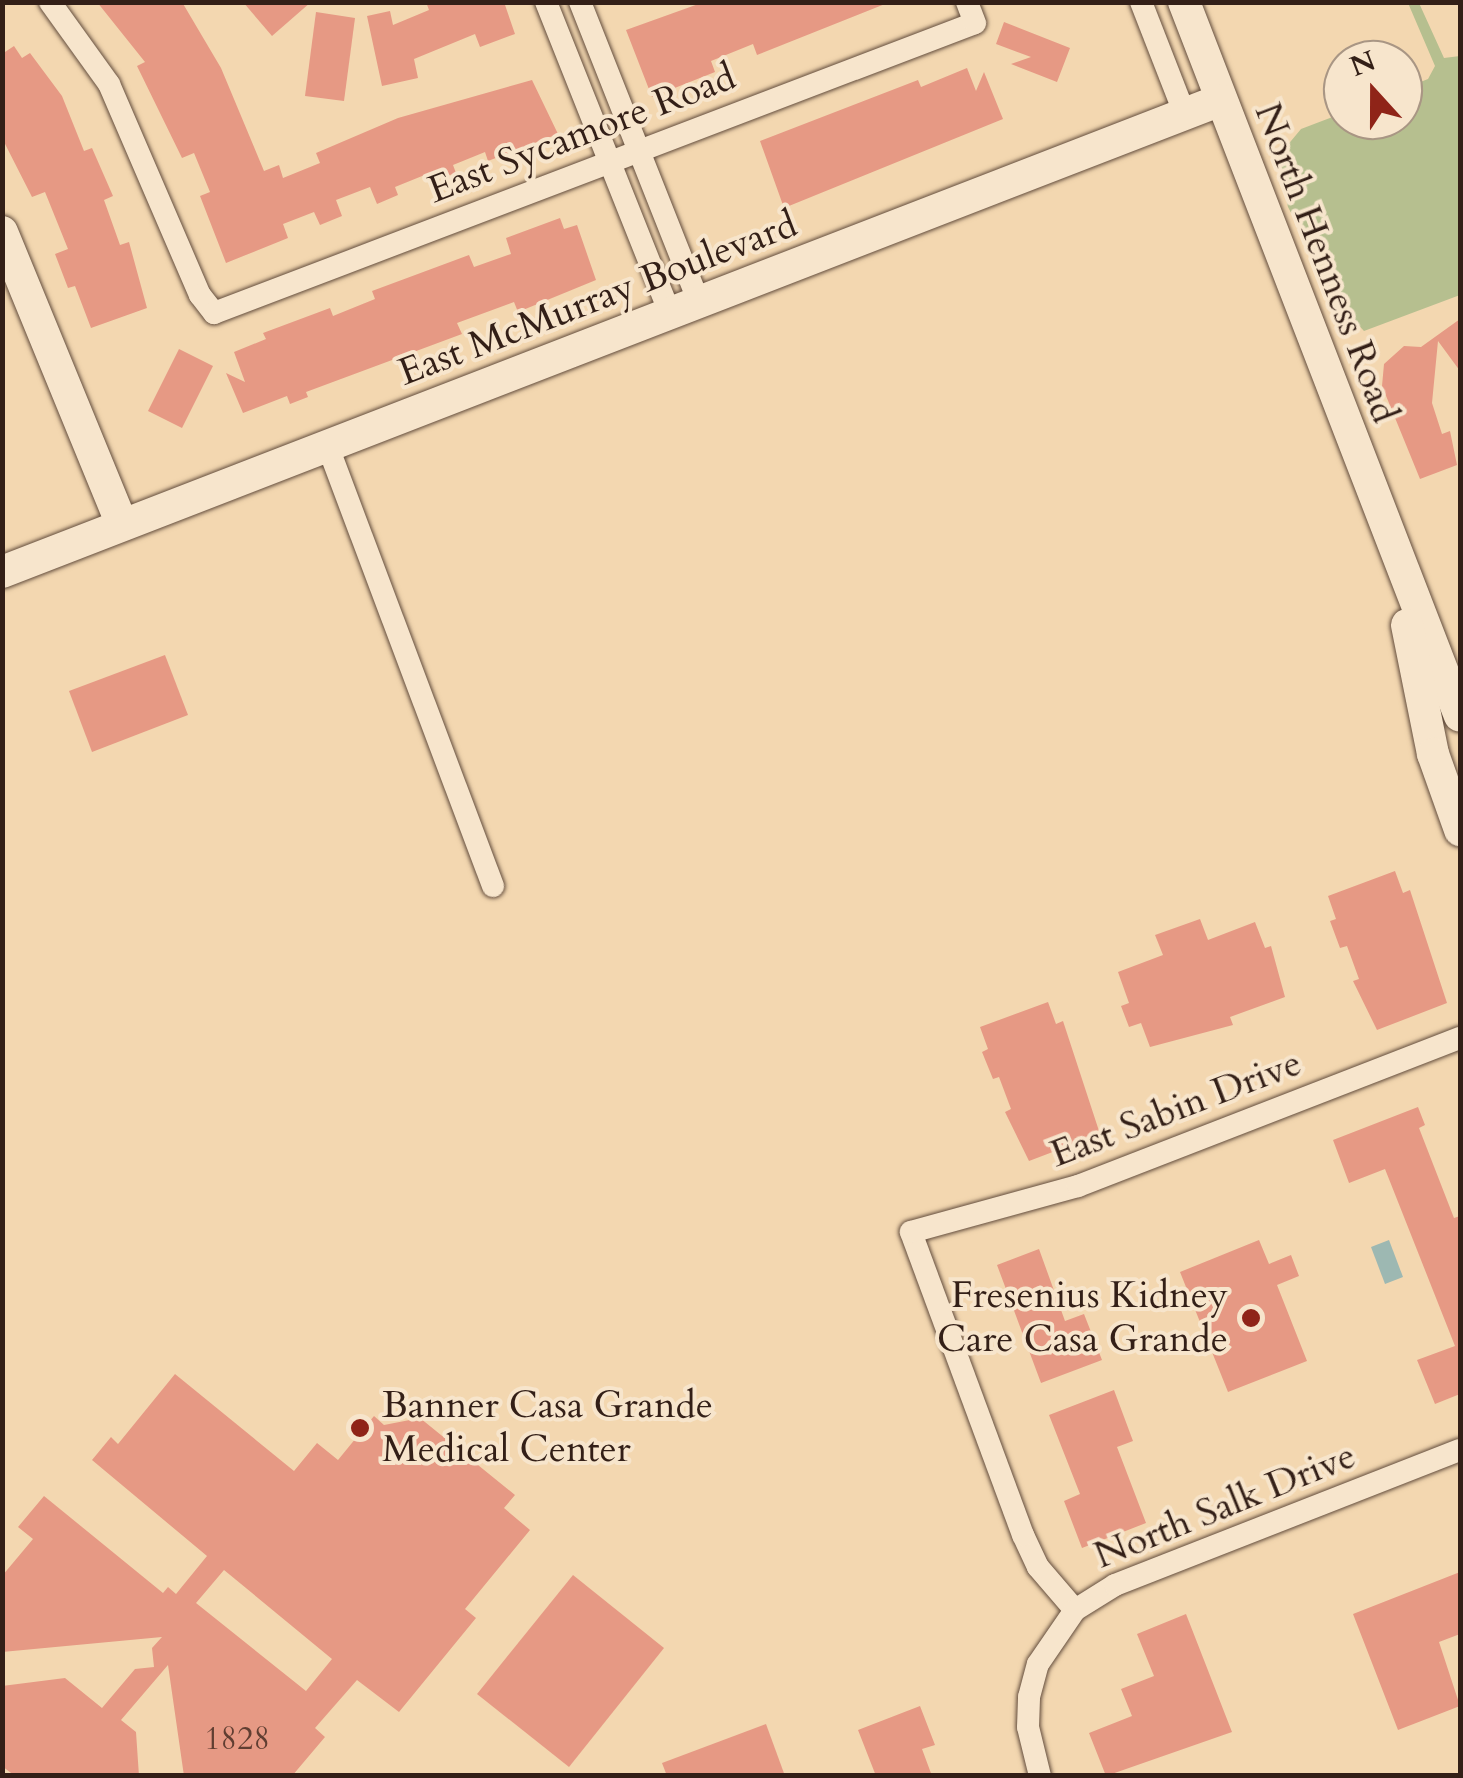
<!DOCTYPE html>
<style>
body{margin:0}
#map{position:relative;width:1463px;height:1778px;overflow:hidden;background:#f3d7b0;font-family:Cardo,serif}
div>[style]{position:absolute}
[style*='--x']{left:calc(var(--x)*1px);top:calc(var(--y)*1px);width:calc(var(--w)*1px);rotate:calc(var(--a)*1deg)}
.green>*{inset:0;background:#b6bf8f}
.water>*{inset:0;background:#9db8b2}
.building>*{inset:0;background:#e69984}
.roads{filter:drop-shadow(0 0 2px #634d3d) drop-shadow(0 0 2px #634d3d)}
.street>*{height:22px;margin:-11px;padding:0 11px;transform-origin:11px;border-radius:11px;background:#f7e5cc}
.secondary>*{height:32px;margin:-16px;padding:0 16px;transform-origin:16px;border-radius:16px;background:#f7e5cc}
.dots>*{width:28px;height:28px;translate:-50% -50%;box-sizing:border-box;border:5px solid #f7e5cc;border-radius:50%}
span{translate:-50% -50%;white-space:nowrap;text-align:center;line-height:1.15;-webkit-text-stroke:8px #f7e5cc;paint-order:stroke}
.number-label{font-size:32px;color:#603e32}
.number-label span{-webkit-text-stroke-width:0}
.street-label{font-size:38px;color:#331f17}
.poi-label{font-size:38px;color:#331f17}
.right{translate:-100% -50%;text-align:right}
.left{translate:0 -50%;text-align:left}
.frame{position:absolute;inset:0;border:5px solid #331f17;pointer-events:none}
.north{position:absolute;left:1323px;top:40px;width:100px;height:100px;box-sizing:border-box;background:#f7e5cc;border:2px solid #a99684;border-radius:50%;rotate:339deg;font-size:28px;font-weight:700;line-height:40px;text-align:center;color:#331f17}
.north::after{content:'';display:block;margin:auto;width:35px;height:45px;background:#8f2418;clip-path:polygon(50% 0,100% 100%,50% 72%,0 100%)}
</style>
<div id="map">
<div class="green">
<i style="clip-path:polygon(1408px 3px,1419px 3px,1444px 58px,1460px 56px,1460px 295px,1364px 331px,1337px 302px,1288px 207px,1276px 159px,1301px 129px,1343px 113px,1343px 120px,1403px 120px,1403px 89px,1428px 79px,1435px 66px)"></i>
</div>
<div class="water">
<i style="clip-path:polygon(1389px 1240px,1403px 1277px,1385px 1284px,1371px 1247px)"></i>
</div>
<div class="building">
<i style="clip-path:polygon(97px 2px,182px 2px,221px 68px,264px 171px,279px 165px,283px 178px,320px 163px,316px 153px,398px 118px,532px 80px,558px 134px,488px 161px,485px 152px,453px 165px,456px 173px,435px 180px,432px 172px,395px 187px,398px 195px,377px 204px,370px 187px,336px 200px,342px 216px,320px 225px,314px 212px,283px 224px,288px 238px,226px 263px,200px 196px,210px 192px,194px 153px,182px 158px,137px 66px,145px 62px)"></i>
<i style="clip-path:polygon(243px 2px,311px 2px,272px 36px)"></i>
<i style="clip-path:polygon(426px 2px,504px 2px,515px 34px,480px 47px,475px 34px,414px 59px,418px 78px,382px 86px,367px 16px,390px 11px,393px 25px,429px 10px)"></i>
<i style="clip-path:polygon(704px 2px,885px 2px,885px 4px,757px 55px,753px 44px,711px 61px,715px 72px,652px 97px,626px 30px)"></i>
<i style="clip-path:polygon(316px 12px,355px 18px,344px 101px,305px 96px)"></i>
<i style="clip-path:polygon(1004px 22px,1070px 48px,1057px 82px,1011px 64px,1031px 57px,996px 44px)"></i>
<i style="clip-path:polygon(14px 46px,22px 58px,30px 53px,62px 96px,84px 151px,92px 148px,113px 196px,104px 200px,120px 245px,129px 242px,147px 308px,91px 328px,75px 286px,68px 288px,55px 254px,68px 249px,45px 192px,32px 197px,2px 138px,2px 54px)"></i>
<i style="clip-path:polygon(967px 68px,976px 91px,984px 72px,1003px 119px,784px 208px,760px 141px,918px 80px,921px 87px)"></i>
<i style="clip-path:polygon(560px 218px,564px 229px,577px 225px,596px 280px,518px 312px,514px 302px,457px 323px,462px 334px,306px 392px,308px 397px,290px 404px,287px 396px,243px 413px,226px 373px,245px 382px,234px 352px,266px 339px,263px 333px,330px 308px,333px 316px,375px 299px,372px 291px,469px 255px,474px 267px,511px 254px,506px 238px)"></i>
<i style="clip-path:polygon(1460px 319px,1460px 371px,1438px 341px,1432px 403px,1442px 434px,1450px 431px,1457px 465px,1420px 479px,1382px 386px,1384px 364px,1404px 346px,1421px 347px)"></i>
<i style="clip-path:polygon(179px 349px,213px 366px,182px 428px,148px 411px)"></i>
<i style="clip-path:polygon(165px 655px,188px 715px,92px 752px,69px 691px)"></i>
<i style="clip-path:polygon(1395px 871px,1403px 893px,1410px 890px,1447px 1003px,1377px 1030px,1353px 981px,1359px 979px,1347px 946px,1340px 948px,1330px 921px,1336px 919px,1328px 896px)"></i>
<i style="clip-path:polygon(1200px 919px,1208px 940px,1255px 922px,1265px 948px,1271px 946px,1285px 997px,1230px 1017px,1233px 1025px,1150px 1047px,1141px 1023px,1129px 1027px,1121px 1006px,1129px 1003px,1118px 972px,1163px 955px,1155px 935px)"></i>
<i style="clip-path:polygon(1048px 1002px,1056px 1024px,1063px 1021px,1100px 1134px,1029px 1161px,1005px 1112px,1011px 1109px,999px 1077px,993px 1079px,982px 1052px,988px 1049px,980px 1027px)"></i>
<i style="clip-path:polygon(1418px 1107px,1425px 1125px,1419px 1128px,1454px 1218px,1460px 1216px,1460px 1394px,1435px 1404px,1417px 1360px,1455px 1346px,1385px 1169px,1349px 1183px,1333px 1140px)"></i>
<i style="clip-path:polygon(1259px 1240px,1269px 1264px,1291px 1255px,1299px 1276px,1277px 1285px,1307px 1361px,1228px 1392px,1180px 1272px)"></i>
<i style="clip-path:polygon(1039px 1249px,1065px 1321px,1084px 1314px,1102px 1360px,1041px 1383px,997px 1265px)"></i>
<i style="clip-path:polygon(evenodd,175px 1374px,294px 1471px,317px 1443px,338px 1460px,374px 1416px,384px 1425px,420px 1418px,515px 1495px,504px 1508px,530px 1530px,465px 1609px,476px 1618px,399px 1712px,357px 1680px,315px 1728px,325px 1737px,292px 1776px,184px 1776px,168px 1665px,121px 1720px,136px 1732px,139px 1776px,15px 1776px,2px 1766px,2px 1686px,65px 1678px,102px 1708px,135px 1669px,154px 1667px,152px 1648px,162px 1637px,2px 1652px,2px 1576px,33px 1539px,18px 1527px,44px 1496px,163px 1593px,168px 1587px,176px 1594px,207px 1556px,92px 1460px,111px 1437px,118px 1444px,175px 1374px,224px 1570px,332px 1659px,306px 1691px,196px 1603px,224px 1570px)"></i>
<i style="clip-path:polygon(1114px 1390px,1133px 1441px,1117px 1447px,1146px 1523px,1082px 1548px,1064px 1501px,1080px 1494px,1049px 1415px)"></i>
<i style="clip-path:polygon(1460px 1572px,1460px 1634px,1439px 1642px,1460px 1706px,1398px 1730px,1353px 1614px)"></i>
<i style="clip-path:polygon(573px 1575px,664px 1648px,569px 1767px,477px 1694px)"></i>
<i style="clip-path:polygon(1186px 1614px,1232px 1732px,1106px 1776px,1089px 1733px,1132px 1716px,1121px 1689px,1154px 1676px,1137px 1634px)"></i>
<i style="clip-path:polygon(920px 1706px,935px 1745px,922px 1749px,932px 1776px,876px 1776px,858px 1730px)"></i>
<i style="clip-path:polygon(766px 1724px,785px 1776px,667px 1776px,662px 1763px)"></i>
</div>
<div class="roads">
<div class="street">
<i style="--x:50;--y:2;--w:101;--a:54.3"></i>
<i style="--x:109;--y:84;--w:230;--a:66.7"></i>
<i style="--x:200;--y:295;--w:23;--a:52"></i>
<i style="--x:214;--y:313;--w:814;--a:-20.86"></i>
<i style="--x:975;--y:23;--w:22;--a:-111"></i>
<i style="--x:546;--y:2;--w:335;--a:68.3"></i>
<i style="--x:580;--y:2;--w:323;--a:68.4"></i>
<i style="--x:1141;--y:2;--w:121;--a:68.7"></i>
<i style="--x:328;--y:447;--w:469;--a:69.4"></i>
<i style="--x:1075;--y:1610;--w:57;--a:-130.7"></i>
<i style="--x:1038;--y:1567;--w:35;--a:-115"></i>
<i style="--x:1023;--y:1535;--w:323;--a:-110.3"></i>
<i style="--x:911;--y:1232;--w:173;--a:-15.4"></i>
<i style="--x:1078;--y:1186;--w:410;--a:-21.2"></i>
<i style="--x:1040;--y:1776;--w:50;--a:-103.8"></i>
<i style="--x:1028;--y:1727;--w:30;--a:-88"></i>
<i style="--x:1029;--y:1697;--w:34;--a:-75"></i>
<i style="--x:1038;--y:1664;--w:65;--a:-55.6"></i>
<i style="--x:1075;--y:1610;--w:47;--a:-32"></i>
<i style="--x:1115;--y:1585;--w:370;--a:-21.4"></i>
</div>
<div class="secondary">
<i style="--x:1184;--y:2;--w:765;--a:68.87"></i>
<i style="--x:2;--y:232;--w:316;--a:67.7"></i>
<i style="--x:2;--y:572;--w:1307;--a:-21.17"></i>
<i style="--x:1407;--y:625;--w:132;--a:78.6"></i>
<i style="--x:1433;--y:754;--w:81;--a:70.4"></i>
</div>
</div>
<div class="dots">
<i style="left:1251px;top:1318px;background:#8f2418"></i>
<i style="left:360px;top:1428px;background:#8f2418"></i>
</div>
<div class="number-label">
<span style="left:237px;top:1739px">1828</span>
</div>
<div class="street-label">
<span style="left:582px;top:134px;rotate:-21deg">East Sycamore Road</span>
<span style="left:1326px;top:263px;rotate:69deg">North Henness Road</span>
<span style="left:598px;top:299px;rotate:-21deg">East McMurray Boulevard</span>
<span style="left:1176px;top:1109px;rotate:-21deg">East Sabin Drive</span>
<span style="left:1225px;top:1506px;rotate:-22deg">North Salk Drive</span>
</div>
<div class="poi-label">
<span class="right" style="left:1228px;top:1318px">Fresenius Kidney<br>Care Casa Grande</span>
<span class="left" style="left:382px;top:1428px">Banner Casa Grande<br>Medical Center</span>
</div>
<div class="frame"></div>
<div class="north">N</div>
</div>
